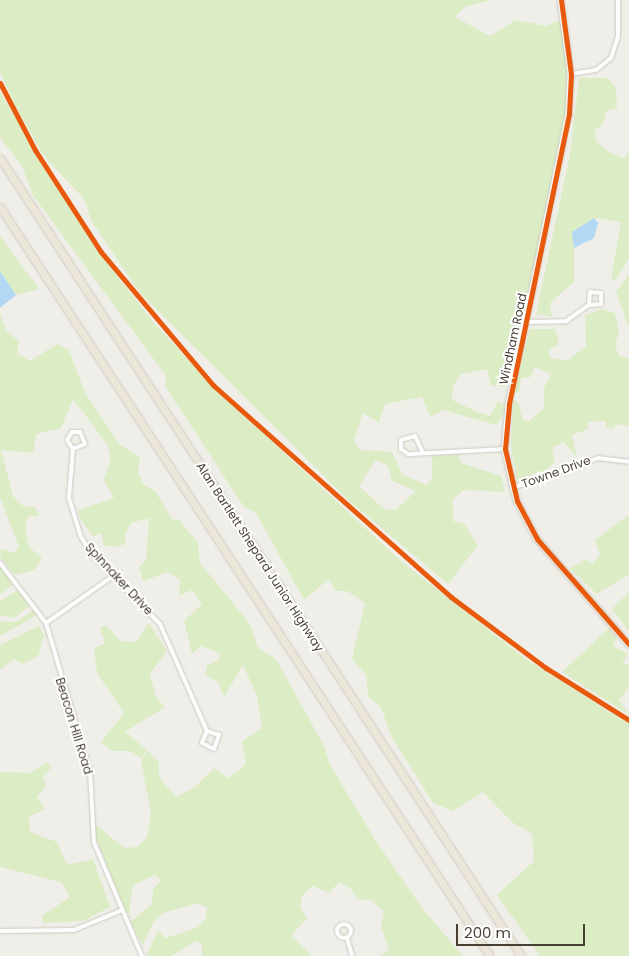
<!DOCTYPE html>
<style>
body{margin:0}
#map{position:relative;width:629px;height:956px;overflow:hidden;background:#f0eee8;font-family:Poppins,sans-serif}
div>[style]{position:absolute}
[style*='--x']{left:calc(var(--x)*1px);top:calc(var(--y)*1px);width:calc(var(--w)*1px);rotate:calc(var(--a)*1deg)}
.green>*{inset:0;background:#dcedc5}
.water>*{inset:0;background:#b3d8f3}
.roads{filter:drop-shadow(0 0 1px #cccac4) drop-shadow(0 0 1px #cccac4)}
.street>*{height:4px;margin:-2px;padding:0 2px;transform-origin:2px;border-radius:2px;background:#fdfcfc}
.street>.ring{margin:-2px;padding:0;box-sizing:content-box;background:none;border:4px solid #fdfcfc;border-radius:50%}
.secondary>*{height:5.5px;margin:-2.75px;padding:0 2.75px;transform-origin:2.75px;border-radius:2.75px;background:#f6f4ee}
.highway>*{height:7px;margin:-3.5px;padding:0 3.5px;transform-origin:3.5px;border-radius:3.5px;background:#ece6d8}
.cycleway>*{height:5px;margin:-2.5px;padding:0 2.5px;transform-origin:2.5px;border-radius:2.5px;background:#e8590c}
span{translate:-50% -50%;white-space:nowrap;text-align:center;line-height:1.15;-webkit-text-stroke:4px #fff;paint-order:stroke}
.street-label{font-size:12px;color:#473f33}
.scale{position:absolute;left:456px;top:924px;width:129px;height:22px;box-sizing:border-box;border:2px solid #473f33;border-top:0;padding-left:6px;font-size:15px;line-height:18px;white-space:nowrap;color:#473f33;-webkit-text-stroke:4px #fff;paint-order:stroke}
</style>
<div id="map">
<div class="green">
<i style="clip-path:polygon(evenodd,0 0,490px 0,465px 7px,455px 17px,490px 36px,516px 20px,546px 26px,562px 19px,569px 75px,567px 114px,510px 378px,504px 387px,491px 385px,487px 369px,461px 374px,453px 386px,452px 400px,477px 412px,490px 416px,498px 401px,506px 407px,497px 425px,443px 410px,430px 417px,422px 397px,385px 404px,379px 423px,363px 413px,354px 439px,359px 450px,392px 452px,402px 474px,426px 485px,432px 479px,432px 456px,458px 454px,461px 463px,501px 476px,505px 492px,464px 490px,453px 499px,453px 521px,464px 524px,478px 545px,448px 584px,348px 500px,139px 292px,92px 222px,84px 199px,43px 155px,15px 105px,0 72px,0 0,376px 460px,388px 466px,392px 481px,416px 491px,396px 510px,384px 509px,359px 486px,376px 460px)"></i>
<i style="clip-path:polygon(579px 78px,608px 78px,616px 88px,617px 108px,606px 111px,603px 124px,595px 130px,596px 141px,609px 152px,625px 159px,629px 151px,629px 258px,615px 281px,611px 279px,621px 222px,596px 218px,574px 230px,574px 282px,550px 303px,552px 317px,536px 314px,570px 154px)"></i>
<i style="clip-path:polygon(0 92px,93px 245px,156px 325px,211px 385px,401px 561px,526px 659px,629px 724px,629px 956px,540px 956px,497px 895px,534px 861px,532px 834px,512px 822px,483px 792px,453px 811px,433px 803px,391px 736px,381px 707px,368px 696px,366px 675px,352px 659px,365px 603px,347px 591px,335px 591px,329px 579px,304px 600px,256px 513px,244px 507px,165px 386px,166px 376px,32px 194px,23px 168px,0 137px)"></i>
<i style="clip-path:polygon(0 236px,39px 289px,16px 295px,0 271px)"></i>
<i style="clip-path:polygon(629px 274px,629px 329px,616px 292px)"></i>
<i style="clip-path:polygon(602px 309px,615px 313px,619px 332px,615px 345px,619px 356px,629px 358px,629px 426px,615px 424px,615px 429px,606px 428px,606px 421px,588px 422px,588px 429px,572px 435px,577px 458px,564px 442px,552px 448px,555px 462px,546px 470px,517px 480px,511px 445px,513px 400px,518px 402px,523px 420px,529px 421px,544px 408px,544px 388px,551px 374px,534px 367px,531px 377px,521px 378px,519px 393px,514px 391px,530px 329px,555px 329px,559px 344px,549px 350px,550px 358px,567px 361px,586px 346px,585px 315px)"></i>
<i style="clip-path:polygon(0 312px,6px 331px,19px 341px,17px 353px,30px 361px,57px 344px,69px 350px,85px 393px,120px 445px,140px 457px,138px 473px,144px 485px,155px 491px,172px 519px,179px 520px,198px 543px,200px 563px,250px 624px,258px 648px,276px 659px,324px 746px,330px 765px,374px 838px,422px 908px,463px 956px,380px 956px,389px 950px,381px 926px,384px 912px,371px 900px,357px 899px,350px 888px,339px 882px,329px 893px,313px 886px,303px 894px,300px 907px,307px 918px,291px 936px,312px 956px,202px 956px,202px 944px,196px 941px,171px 956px,146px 956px,158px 931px,166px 938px,198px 927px,206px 918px,207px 908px,198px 903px,163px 913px,153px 922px,143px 945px,130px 922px,152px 904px,153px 889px,161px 880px,155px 875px,133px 885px,129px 914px,125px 911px,93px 831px,95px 824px,124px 848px,138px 847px,147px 837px,151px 814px,141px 760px,148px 751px,159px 762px,159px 777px,176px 797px,195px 787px,214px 768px,228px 778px,241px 769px,246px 763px,242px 741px,262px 728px,257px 696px,243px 665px,224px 697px,218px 682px,205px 675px,207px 665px,218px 661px,221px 654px,201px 646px,192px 654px,184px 621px,202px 604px,192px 590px,179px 596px,180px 580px,168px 572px,143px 581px,139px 567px,146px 560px,149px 518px,131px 523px,125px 534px,126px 544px,115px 547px,104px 545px,101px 533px,93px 536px,80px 519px,78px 510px,114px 498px,104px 480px,111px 457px,107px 444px,73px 399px,61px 428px,36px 434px,33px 453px,1px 450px,13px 496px,23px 506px,35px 507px,40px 516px,28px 516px,25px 528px,29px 547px,42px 558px,34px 570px,15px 575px,0 557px,1px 549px,14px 553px,19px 547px,0 497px)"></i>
<i style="clip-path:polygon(629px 515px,629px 574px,597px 594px,570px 569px,585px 559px,592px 564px,600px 555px,595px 540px)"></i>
<i style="clip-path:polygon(0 567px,13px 584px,1px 594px,0 593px)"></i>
<i style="clip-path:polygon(18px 590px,31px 605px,14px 618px,0 615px,0 601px)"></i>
<i style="clip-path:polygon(629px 592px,629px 631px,612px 609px)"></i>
<i style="clip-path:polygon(33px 610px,37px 615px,0 636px,0 621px,16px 622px)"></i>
<i style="clip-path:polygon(149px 623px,167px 651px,150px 674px,156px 697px,165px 707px,125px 732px,147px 750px,141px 759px,131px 751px,113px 751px,101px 742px,124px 713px,97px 673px,94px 648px,105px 643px,100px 628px,106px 625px,120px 641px,136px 642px)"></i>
<i style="clip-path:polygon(39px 626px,44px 636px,38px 656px,23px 664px,14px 659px,0 670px,0 645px)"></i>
<i style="clip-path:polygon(609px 628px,617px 638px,613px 646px,628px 654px,622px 663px,629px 665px,629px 687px,619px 700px,629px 715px,562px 672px)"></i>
<i style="clip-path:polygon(47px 762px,51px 768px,43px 776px,46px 786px,37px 797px,45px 809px,29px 817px,30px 832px,57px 842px,67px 865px,93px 859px,110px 907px,83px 921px,43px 923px,42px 916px,70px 897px,61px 882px,0 867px,0 772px,31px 773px)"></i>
</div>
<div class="water">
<i style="clip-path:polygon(594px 218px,598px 223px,594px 238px,574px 248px,572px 232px)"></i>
<i style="clip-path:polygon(0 271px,16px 295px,0 308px)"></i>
</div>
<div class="roads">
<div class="street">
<i style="--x:571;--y:74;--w:25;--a:-9"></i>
<i style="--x:596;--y:70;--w:19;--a:-39"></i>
<i style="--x:611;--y:58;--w:22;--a:-72"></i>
<i style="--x:618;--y:37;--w:37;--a:-90"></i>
<i style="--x:527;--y:322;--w:39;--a:-1"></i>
<i style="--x:566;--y:321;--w:28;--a:-35"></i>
<i style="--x:589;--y:305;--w:13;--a:-86"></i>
<i style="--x:590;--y:292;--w:11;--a:5"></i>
<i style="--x:601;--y:293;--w:11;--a:90"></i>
<i style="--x:601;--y:304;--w:12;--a:175"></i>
<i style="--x:73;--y:449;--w:13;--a:-23"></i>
<i style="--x:85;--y:444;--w:13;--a:-113"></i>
<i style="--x:80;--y:432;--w:8;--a:180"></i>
<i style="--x:72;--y:432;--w:9;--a:122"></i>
<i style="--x:67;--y:440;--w:11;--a:56"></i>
<i style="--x:73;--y:449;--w:49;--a:94.7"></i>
<i style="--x:69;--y:498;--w:39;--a:73"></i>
<i style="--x:80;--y:535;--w:23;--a:59"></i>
<i style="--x:92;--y:555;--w:97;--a:45.4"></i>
<i style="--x:160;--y:624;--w:117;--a:66.3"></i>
<i style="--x:207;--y:731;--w:13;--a:113"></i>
<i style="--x:202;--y:743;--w:13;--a:27"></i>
<i style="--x:214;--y:749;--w:15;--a:-70"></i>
<i style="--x:219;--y:735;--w:13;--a:-162"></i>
<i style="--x:423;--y:453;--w:19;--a:-115"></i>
<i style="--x:415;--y:436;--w:15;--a:164"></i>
<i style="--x:401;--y:440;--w:9;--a:90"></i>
<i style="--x:401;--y:449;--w:9;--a:36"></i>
<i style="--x:408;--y:454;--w:3;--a:0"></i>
<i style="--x:411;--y:454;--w:94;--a:-3"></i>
<i style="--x:512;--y:488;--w:91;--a:-19.2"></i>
<i style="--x:598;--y:458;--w:31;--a:7"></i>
<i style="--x:0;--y:563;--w:76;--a:52.5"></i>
<i style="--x:46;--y:623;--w:155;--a:73.5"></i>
<i style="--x:90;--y:772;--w:70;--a:86.7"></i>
<i style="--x:94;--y:842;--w:124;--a:67.2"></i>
<i style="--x:46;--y:623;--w:82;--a:-35"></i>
<i class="ring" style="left:337px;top:924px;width:10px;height:10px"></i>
<i style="--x:0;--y:931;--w:74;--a:-0.8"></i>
<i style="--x:74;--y:930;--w:50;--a:-22.4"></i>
<i style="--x:347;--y:938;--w:19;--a:74"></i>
</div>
<div class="secondary">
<i style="--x:561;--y:0;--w:75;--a:82.3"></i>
<i style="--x:571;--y:74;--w:40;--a:92.9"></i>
<i style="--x:569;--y:114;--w:297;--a:101.7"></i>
<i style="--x:509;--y:405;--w:44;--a:95.2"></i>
<i style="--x:505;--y:449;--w:53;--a:77"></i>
<i style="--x:517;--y:501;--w:43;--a:62.2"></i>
<i style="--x:537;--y:539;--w:140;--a:48.8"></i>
</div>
<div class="highway">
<i style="--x:0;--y:158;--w:953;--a:56.86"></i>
<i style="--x:0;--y:207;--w:895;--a:56.81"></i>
</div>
</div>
<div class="cycleway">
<i style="--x:561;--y:0;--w:75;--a:82.3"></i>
<i style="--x:571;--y:74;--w:40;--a:92.9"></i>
<i style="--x:569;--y:114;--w:297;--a:101.7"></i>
<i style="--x:509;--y:405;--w:44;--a:95.2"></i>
<i style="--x:505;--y:449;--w:53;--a:77"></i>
<i style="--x:517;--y:501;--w:43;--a:62.2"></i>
<i style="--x:537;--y:539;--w:140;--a:48.8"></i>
<i style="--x:0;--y:83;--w:76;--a:62.4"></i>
<i style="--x:35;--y:150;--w:121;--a:57.1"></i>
<i style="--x:101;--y:252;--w:174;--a:49.9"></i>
<i style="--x:213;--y:385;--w:319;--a:41.7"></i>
<i style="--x:451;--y:597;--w:119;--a:36.8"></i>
<i style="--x:546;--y:668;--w:98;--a:32.1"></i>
</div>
<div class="street-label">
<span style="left:513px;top:339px;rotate:-78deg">Windham Road</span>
<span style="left:556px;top:472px;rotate:-20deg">Towne Drive</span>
<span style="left:260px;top:557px;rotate:57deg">Alan Bartlett Shepard Junior Highway</span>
<span style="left:119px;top:579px;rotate:47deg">Spinnaker Drive</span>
<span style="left:74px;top:726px;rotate:73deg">Beacon Hill Road</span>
</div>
<div class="scale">200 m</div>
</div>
